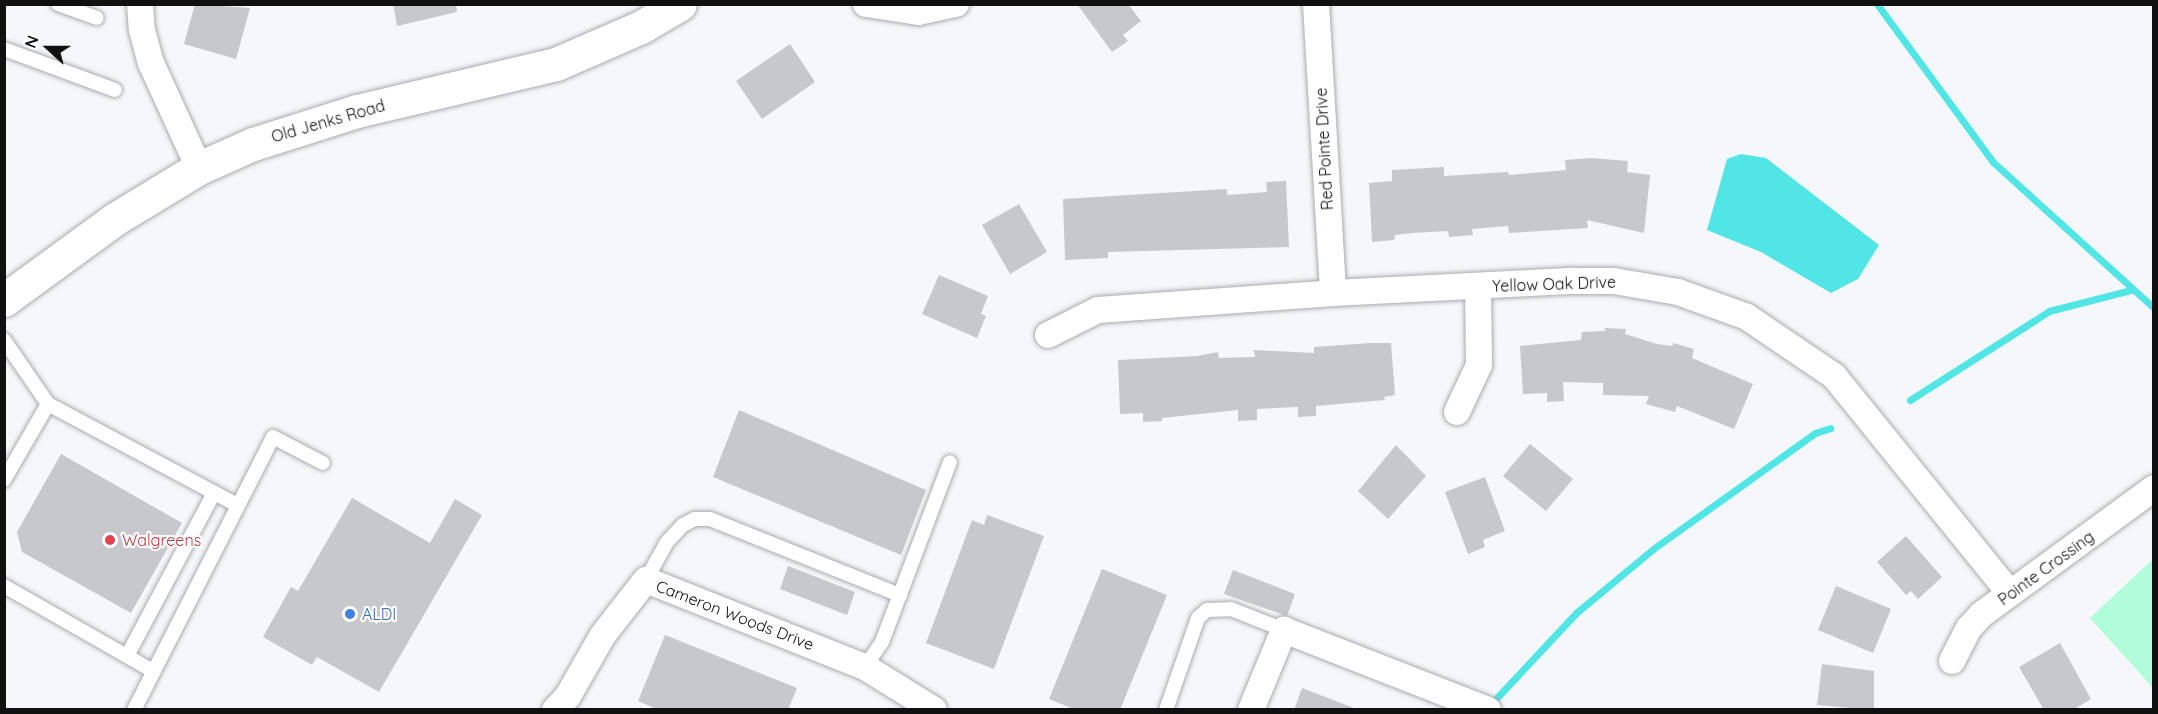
<!DOCTYPE html>
<style>
body{margin:0}
#map{position:relative;width:2158px;height:714px;overflow:hidden;background:#f6f7fa;font-family:Quicksand,sans-serif}
div>[style]{position:absolute}
[style*='--x']{left:calc(var(--x)*1px);top:calc(var(--y)*1px);width:calc(var(--w)*1px);rotate:calc(var(--a)*1deg)}
.green>*{inset:0;background:#b1fcda}
.water>*{inset:0;background:#52e5e6}
.stream>*{height:7px;margin:-3.5px;padding:0 3.5px;transform-origin:3.5px;border-radius:3.5px;background:#52e5e6}
.building>*{inset:0;background:#c7c8cb}
.roads{filter:drop-shadow(0 0 2px #aaabae) drop-shadow(0 0 2px #aaabae)}
.lane>*{height:14px;margin:-7px;padding:0 7px;transform-origin:7px;border-radius:7px;background:#fff}
.street>*{height:26px;margin:-13px;padding:0 13px;transform-origin:13px;border-radius:13px;background:#fff}
.secondary>*{height:33px;margin:-16.5px;padding:0 16.5px;transform-origin:16.5px;border-radius:16.5px;background:#fff}
.dots>*{width:16px;height:16px;translate:-50% -50%;box-sizing:border-box;border:3px solid #fff;border-radius:50%}
span{translate:-50% -50%;white-space:nowrap;text-align:center;line-height:1.15;-webkit-text-stroke:4.5px #fff;paint-order:stroke}
.street-label{font-size:16px;color:#101011}
.health-label{font-size:16px;color:#be3a42}
.left{translate:0 -50%;text-align:left}
.shop-label{font-size:16px;color:#366cbe}
.frame{position:absolute;inset:0;border:6px solid #101011;pointer-events:none}
.north{position:absolute;left:18px;top:18px;width:60px;height:60px;-webkit-text-stroke:4px #fff;paint-order:stroke;rotate:291deg;font-size:16px;font-weight:700;line-height:24px;text-align:center;color:#101011}
.north::after{content:'';display:block;margin:auto;width:21px;height:27px;background:#101011;clip-path:polygon(50% 0,100% 100%,50% 72%,0 100%)}
</style>
<div id="map">
<div class="green">
<i style="clip-path:polygon(2153px 559px,2153px 688px,2090px 618px)"></i>
</div>
<div class="water">
<i style="clip-path:polygon(1741px 154px,1766px 158px,1879px 245px,1858px 279px,1831px 293px,1761px 252px,1707px 230px,1727px 159px)"></i>
</div>
<div class="stream">
<i style="--x:1877;--y:4;--w:196;--a:53.7"></i>
<i style="--x:1993;--y:162;--w:217;--a:42.2"></i>
<i style="--x:1910;--y:400;--w:165;--a:-32.6"></i>
<i style="--x:2049;--y:311;--w:85;--a:-14.4"></i>
<i style="--x:1490;--y:705;--w:126;--a:-46.9"></i>
<i style="--x:1576;--y:613;--w:100;--a:-39.7"></i>
<i style="--x:1653;--y:549;--w:199;--a:-35.6"></i>
<i style="--x:1815;--y:433;--w:16;--a:-18"></i>
</div>
<div class="building">
<i style="clip-path:polygon(195px 4px,250px 8px,236px 59px,184px 44px)"></i>
<i style="clip-path:polygon(393px 4px,456px 4px,457px 12px,397px 26px)"></i>
<i style="clip-path:polygon(1077px 4px,1128px 4px,1141px 21px,1123px 35px,1128px 41px,1112px 52px)"></i>
<i style="clip-path:polygon(790px 44px,815px 82px,762px 119px,736px 81px)"></i>
<i style="clip-path:polygon(1591px 158px,1628px 161px,1627px 172px,1650px 175px,1644px 233px,1587px 220px,1588px 228px,1509px 233px,1508px 226px,1472px 229px,1473px 235px,1449px 237px,1448px 231px,1412px 233px,1395px 235px,1394px 240px,1372px 242px,1369px 183px,1392px 181px,1392px 170px,1444px 167px,1444px 176px,1508px 172px,1509px 175px,1566px 170px,1565px 160px)"></i>
<i style="clip-path:polygon(1286px 181px,1289px 247px,1108px 252px,1108px 258px,1065px 260px,1063px 199px,1227px 189px,1227px 195px,1267px 192px,1266px 182px)"></i>
<i style="clip-path:polygon(1019px 204px,1047px 252px,1010px 274px,982px 225px)"></i>
<i style="clip-path:polygon(939px 275px,988px 296px,981px 314px,986px 316px,977px 338px,922px 314px)"></i>
<i style="clip-path:polygon(1605px 328px,1626px 329px,1625px 334px,1657px 344px,1672px 346px,1673px 343px,1694px 349px,1692px 358px,1753px 384px,1734px 429px,1677px 406px,1675px 412px,1646px 404px,1649px 396px,1603px 395px,1603px 383px,1563px 382px,1564px 401px,1547px 402px,1547px 393px,1523px 394px,1520px 346px,1581px 340px,1582px 332px,1605px 331px)"></i>
<i style="clip-path:polygon(1371px 343px,1391px 343px,1395px 395px,1384px 397px,1385px 400px,1316px 406px,1316px 416px,1298px 417px,1298px 407px,1257px 409px,1257px 420px,1238px 421px,1238px 410px,1162px 418px,1162px 421px,1143px 422px,1143px 413px,1120px 414px,1118px 360px,1197px 356px,1218px 352px,1219px 358px,1255px 357px,1254px 350px,1314px 353px,1314px 347px)"></i>
<i style="clip-path:polygon(739px 410px,926px 490px,901px 555px,713px 477px)"></i>
<i style="clip-path:polygon(1530px 444px,1573px 479px,1546px 511px,1503px 476px)"></i>
<i style="clip-path:polygon(1396px 445px,1426px 476px,1388px 519px,1358px 491px)"></i>
<i style="clip-path:polygon(61px 454px,182px 523px,131px 613px,22px 552px,17px 532px)"></i>
<i style="clip-path:polygon(1485px 477px,1505px 531px,1483px 540px,1485px 547px,1468px 554px,1445px 492px)"></i>
<i style="clip-path:polygon(352px 498px,430px 543px,455px 499px,482px 515px,379px 692px,317px 657px,312px 665px,263px 637px,291px 587px,298px 591px)"></i>
<i style="clip-path:polygon(987px 515px,1044px 536px,994px 669px,926px 643px,972px 520px,984px 525px)"></i>
<i style="clip-path:polygon(1906px 536px,1942px 577px,1918px 599px,1911px 591px,1906px 595px,1877px 562px)"></i>
<i style="clip-path:polygon(788px 566px,855px 592px,847px 615px,780px 589px)"></i>
<i style="clip-path:polygon(1102px 569px,1167px 595px,1120px 710px,1076px 710px,1049px 699px)"></i>
<i style="clip-path:polygon(1233px 570px,1295px 594px,1287px 616px,1224px 594px)"></i>
<i style="clip-path:polygon(1836px 586px,1891px 609px,1873px 653px,1818px 630px)"></i>
<i style="clip-path:polygon(665px 635px,797px 688px,788px 710px,659px 710px,638px 701px)"></i>
<i style="clip-path:polygon(2060px 643px,2091px 699px,2073px 710px,2044px 710px,2019px 667px)"></i>
<i style="clip-path:polygon(1822px 664px,1874px 671px,1874px 710px,1817px 705px)"></i>
<i style="clip-path:polygon(1302px 688px,1354px 708px,1354px 710px,1294px 710px)"></i>
</div>
<div class="roads">
<div class="lane">
<i style="--x:58;--y:4;--w:41;--a:19.7"></i>
<i style="--x:4;--y:49;--w:118;--a:20.3"></i>
<i style="--x:4;--y:340;--w:78;--a:55.5"></i>
<i style="--x:48;--y:404;--w:214;--a:28.1"></i>
<i style="--x:4;--y:480;--w:88;--a:-59.9"></i>
<i style="--x:646;--y:580;--w:43;--a:-61.1"></i>
<i style="--x:667;--y:542;--w:23;--a:-47"></i>
<i style="--x:683;--y:525;--w:13;--a:-27"></i>
<i style="--x:695;--y:519;--w:15;--a:0"></i>
<i style="--x:710;--y:519;--w:205;--a:21.8"></i>
<i style="--x:4;--y:586;--w:172;--a:29.7"></i>
<i style="--x:127;--y:656;--w:185;--a:-61.9"></i>
<i style="--x:865;--y:667;--w:30;--a:-56"></i>
<i style="--x:882;--y:642;--w:192;--a:-69.3"></i>
<i style="--x:134;--y:710;--w:306;--a:-63"></i>
<i style="--x:273;--y:437;--w:56;--a:27.5"></i>
<i style="--x:1166;--y:710;--w:97;--a:-70.8"></i>
<i style="--x:1198;--y:618;--w:12;--a:-42"></i>
<i style="--x:1207;--y:610;--w:24;--a:-2"></i>
<i style="--x:1231;--y:609;--w:57;--a:21.6"></i>
</div>
<div class="street">
<i style="--x:140;--y:4;--w:26;--a:86"></i>
<i style="--x:142;--y:30;--w:34;--a:75"></i>
<i style="--x:151;--y:63;--w:115;--a:65.4"></i>
<i style="--x:866;--y:4;--w:53;--a:8.7"></i>
<i style="--x:918;--y:12;--w:39;--a:-12"></i>
<i style="--x:1316;--y:4;--w:289;--a:86.6"></i>
<i style="--x:1048;--y:335;--w:56;--a:-26.6"></i>
<i style="--x:1098;--y:310;--w:236;--a:-4.1"></i>
<i style="--x:1333;--y:293;--w:241;--a:-2.9"></i>
<i style="--x:1574;--y:281;--w:40;--a:0"></i>
<i style="--x:1614;--y:281;--w:65;--a:9.8"></i>
<i style="--x:1678;--y:292;--w:73;--a:19.9"></i>
<i style="--x:1747;--y:317;--w:105;--a:34.1"></i>
<i style="--x:1834;--y:376;--w:279;--a:51"></i>
<i style="--x:1457;--y:412;--w:52;--a:-64.9"></i>
<i style="--x:1479;--y:365;--w:78;--a:-90.7"></i>
<i style="--x:1952;--y:661;--w:37;--a:-63"></i>
<i style="--x:1969;--y:628;--w:19;--a:-47"></i>
<i style="--x:1982;--y:614;--w:213;--a:-36.2"></i>
<i style="--x:555;--y:710;--w:19;--a:-47"></i>
<i style="--x:568;--y:696;--w:70;--a:-60.2"></i>
<i style="--x:603;--y:635;--w:70;--a:-52"></i>
<i style="--x:646;--y:580;--w:236;--a:21.7"></i>
<i style="--x:865;--y:667;--w:81;--a:31.9"></i>
<i style="--x:1251;--y:710;--w:87;--a:-67.6"></i>
<i style="--x:1284;--y:630;--w:219;--a:21.4"></i>
</div>
<div class="secondary">
<i style="--x:4;--y:300;--w:137;--a:-36.1"></i>
<i style="--x:115;--y:219;--w:98;--a:-31.3"></i>
<i style="--x:199;--y:168;--w:59;--a:-24"></i>
<i style="--x:253;--y:144;--w:109;--a:-17.6"></i>
<i style="--x:357;--y:111;--w:204;--a:-13.3"></i>
<i style="--x:556;--y:64;--w:93;--a:-23.5"></i>
<i style="--x:641;--y:27;--w:45;--a:-30.5"></i>
</div>
</div>
<div class="dots">
<i style="left:110px;top:540px;background:#e0444e"></i>
<i style="left:350px;top:614px;background:#3f7fe0"></i>
</div>
<div class="street-label">
<span style="left:328px;top:121px;rotate:-16deg">Old Jenks Road</span>
<span style="left:1324px;top:149px;rotate:-93deg">Red Pointe Drive</span>
<span style="left:1554px;top:284px;rotate:-2deg">Yellow Oak Drive</span>
<span style="left:2046px;top:568px;rotate:-36deg">Pointe Crossing</span>
<span style="left:735px;top:615px;rotate:21deg">Cameron Woods Drive</span>
</div>
<div class="health-label">
<span class="left" style="left:122px;top:540px">Walgreens</span>
</div>
<div class="shop-label">
<span class="left" style="left:362px;top:614px">ALDI</span>
</div>
<div class="frame"></div>
<div class="north">N</div>
</div>
